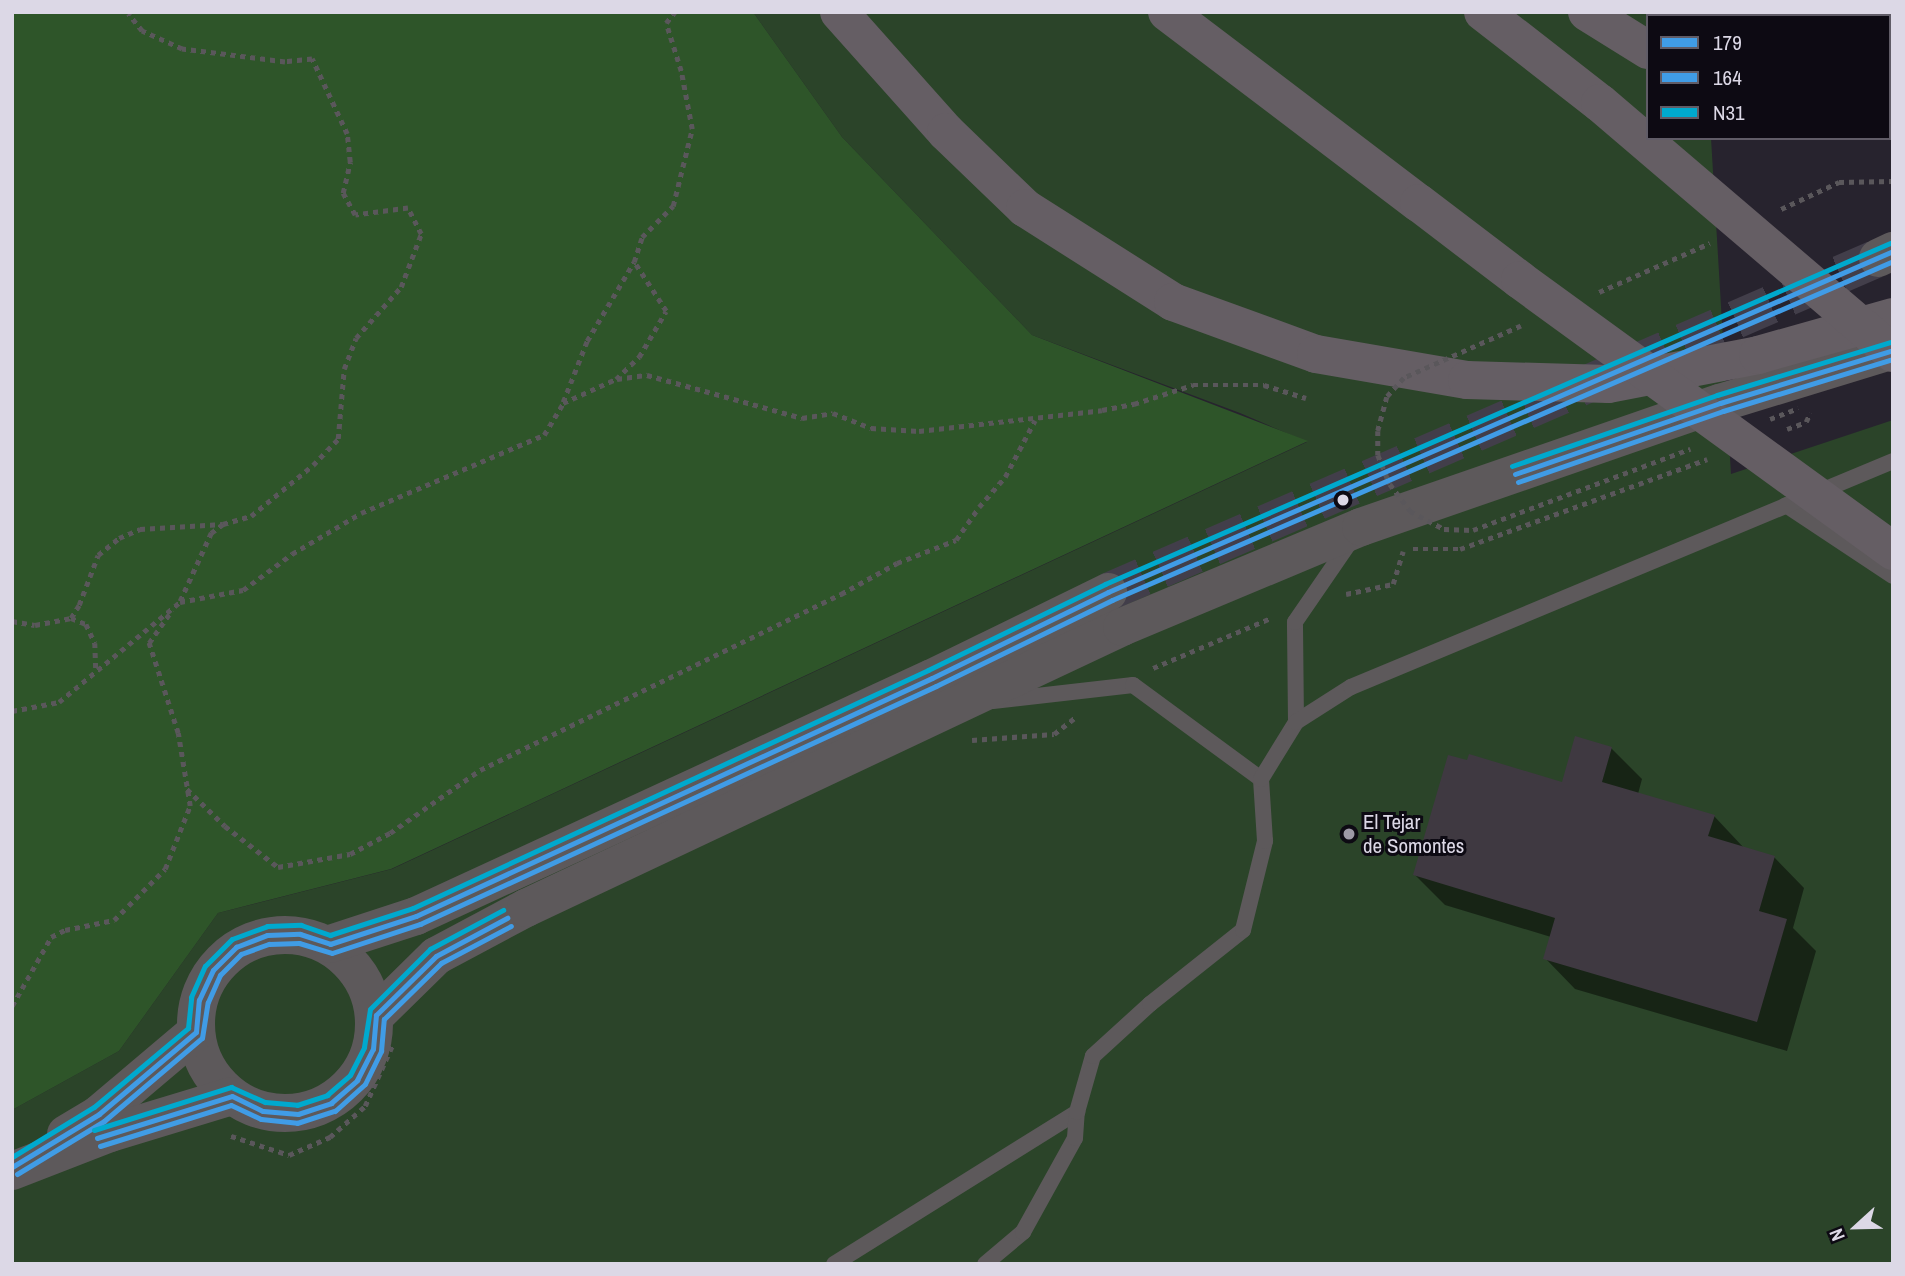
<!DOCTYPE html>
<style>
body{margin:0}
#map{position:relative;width:1905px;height:1276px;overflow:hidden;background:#27232e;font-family:"Archivo Narrow",sans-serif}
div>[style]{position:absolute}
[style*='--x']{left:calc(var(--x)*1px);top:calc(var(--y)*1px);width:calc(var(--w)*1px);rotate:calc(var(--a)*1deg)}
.green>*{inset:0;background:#2b4429}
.forest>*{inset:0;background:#2e5529}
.shadow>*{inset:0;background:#0007}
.building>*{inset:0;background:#3f3941}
.tertiary-tunnel>*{height:38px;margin-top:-19px;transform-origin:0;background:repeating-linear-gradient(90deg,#423e4a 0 38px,transparent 0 57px)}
.path>*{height:4.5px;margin-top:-2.25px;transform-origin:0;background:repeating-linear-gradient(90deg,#5a575b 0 5px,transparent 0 10px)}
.service>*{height:16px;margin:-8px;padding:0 8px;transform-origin:8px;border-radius:8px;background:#5d595b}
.tertiary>*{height:38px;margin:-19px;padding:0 19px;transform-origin:19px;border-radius:19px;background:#5d595b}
.tertiary>.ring{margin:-19px;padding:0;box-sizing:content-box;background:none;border:38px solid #5d595b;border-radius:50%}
.motorway>*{height:38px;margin:-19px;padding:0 19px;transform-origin:19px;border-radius:19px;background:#655e64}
.path-bridge>*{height:4.5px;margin-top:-2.25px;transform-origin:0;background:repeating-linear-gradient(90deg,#5a575b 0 5px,transparent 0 10px)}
.motorway-bridge>*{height:38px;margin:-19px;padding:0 19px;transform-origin:19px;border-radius:19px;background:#655e64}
.bus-1>*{height:5px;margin:-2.5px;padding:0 2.5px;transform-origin:2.5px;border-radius:2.5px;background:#409ce6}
.bus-2>*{height:5px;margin:-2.5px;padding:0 2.5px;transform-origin:2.5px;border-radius:2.5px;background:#409ce6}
.bus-3>*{height:5px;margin:-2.5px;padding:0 2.5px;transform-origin:2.5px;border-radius:2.5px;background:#00a9ce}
.dots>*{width:19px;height:19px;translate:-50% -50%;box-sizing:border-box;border:4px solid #0d0a13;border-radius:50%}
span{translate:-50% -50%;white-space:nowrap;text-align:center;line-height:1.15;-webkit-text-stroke:6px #0d0a13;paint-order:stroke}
.poi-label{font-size:21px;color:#dcd8e6}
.left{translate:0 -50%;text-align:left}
.frame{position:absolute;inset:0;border:14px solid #dcd8e6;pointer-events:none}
.legend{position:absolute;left:1646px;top:14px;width:245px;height:126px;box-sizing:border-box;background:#0d0a13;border:2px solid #605c67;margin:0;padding:9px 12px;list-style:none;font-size:21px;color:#dcd8e6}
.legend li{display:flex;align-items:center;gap:14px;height:35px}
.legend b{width:35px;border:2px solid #605c67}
.north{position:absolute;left:1821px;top:1192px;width:70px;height:70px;-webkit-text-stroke:5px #0d0a13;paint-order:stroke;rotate:248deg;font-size:19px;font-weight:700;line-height:28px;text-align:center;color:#dcd8e6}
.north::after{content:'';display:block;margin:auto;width:24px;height:32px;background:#dcd8e6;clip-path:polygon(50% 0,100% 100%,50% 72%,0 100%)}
</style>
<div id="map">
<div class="green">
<i style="clip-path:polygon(753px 12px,1655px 12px,1648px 16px,1648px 138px,1711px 138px,1731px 474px,1893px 420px,1893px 1264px,12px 1264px,12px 1110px,119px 1051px,218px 913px,392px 869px,1307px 442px,1240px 413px,1032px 335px,842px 137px)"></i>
</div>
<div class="forest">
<i style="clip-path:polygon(12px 12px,753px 12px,842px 137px,1032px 335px,1308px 441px,391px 869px,218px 913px,119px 1051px,12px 1110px)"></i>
</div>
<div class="shadow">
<i style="clip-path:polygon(1611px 748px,1642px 779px,1638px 794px,1714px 816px,1744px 848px,1774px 857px,1804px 888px,1793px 928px,1816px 951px,1787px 1051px,1575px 989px,1545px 958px,1551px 937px,1445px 905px,1415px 875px,1563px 784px)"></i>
</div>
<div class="building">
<i style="clip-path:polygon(1575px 736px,1612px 747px,1602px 782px,1715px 815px,1708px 836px,1775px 856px,1759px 911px,1787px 919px,1757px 1022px,1543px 959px,1555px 918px,1413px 875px,1448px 755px,1467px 760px,1469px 754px,1562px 782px)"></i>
</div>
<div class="tertiary-tunnel">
<i style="--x:1108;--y:592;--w:839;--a:-23.45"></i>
</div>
<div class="path">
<i style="--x:1685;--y:12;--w:4;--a:76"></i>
<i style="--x:1879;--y:16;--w:11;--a:-22"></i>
<i style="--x:1781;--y:209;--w:64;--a:-25"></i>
<i style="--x:1839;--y:182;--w:54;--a:-1.1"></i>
<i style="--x:1599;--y:292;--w:121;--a:-23.8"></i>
<i style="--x:617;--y:379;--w:30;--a:-8"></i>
<i style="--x:647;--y:375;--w:161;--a:15.5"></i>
<i style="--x:802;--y:418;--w:31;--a:-9"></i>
<i style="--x:833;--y:413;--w:41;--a:21.5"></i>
<i style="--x:871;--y:428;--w:48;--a:3.6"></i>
<i style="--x:919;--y:431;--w:184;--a:-6.5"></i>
<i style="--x:1102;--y:410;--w:33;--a:-11"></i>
<i style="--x:1134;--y:404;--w:62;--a:-17.9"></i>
<i style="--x:1193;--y:385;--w:71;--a:0"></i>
<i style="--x:1264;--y:385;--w:44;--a:17.2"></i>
<i style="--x:563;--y:402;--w:66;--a:-68.5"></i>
<i style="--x:587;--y:341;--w:92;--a:-59.3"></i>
<i style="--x:1787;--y:429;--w:20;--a:-20"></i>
<i style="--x:1806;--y:422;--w:10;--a:-66"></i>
<i style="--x:1413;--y:549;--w:47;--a:0"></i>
<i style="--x:1460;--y:549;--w:263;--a:-20"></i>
<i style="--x:1346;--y:594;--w:48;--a:-12"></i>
<i style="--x:1393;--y:584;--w:34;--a:-73"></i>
<i style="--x:180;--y:601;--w:75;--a:-65.5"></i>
<i style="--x:211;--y:533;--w:15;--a:-37"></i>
<i style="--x:71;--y:618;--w:16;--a:22"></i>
<i style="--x:86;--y:624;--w:21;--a:65"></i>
<i style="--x:95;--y:643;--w:26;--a:88"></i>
<i style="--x:12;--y:621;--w:23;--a:10"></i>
<i style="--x:35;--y:625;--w:37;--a:-11"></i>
<i style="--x:71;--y:618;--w:15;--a:-58"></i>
<i style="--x:79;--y:605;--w:53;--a:-69.2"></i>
<i style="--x:98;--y:555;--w:27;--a:-39"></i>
<i style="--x:119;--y:538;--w:23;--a:-23"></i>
<i style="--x:140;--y:529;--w:83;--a:-3.4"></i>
<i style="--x:223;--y:524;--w:29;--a:-16"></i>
<i style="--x:251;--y:516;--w:80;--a:-39.4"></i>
<i style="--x:313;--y:465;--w:36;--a:-46"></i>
<i style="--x:338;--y:439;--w:70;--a:-85.1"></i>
<i style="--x:344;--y:369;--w:33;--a:-69"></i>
<i style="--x:356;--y:338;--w:68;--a:-48.6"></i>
<i style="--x:401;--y:287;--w:57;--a:-69.3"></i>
<i style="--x:421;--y:234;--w:29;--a:-117"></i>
<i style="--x:408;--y:208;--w:53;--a:172.5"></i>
<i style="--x:355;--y:215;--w:25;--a:-119"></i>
<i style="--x:343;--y:193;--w:32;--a:-77"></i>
<i style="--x:350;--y:162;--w:28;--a:-96"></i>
<i style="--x:347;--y:134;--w:83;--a:-115"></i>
<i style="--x:312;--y:59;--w:27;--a:174"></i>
<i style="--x:285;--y:62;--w:104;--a:-172.8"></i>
<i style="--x:182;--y:49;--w:44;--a:-155.8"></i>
<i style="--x:142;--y:31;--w:22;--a:-129"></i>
<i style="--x:128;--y:14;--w:3;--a:-45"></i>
<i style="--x:1153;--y:668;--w:128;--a:-23"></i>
<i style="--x:12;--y:711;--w:48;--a:-10.8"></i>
<i style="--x:59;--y:702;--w:157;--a:-39.6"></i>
<i style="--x:180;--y:602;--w:64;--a:-10.8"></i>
<i style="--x:243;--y:590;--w:61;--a:-36.3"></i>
<i style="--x:292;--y:554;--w:80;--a:-30.7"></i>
<i style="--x:361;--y:513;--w:199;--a:-23.1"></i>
<i style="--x:544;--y:435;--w:37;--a:-59"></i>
<i style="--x:563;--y:403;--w:58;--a:-24.4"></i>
<i style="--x:616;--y:379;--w:32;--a:-44"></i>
<i style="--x:639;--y:357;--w:53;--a:-59.6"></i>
<i style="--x:666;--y:311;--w:59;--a:-123.1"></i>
<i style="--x:634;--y:262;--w:26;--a:-72"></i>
<i style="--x:642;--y:237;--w:44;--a:-45"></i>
<i style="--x:673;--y:206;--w:79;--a:-76.1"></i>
<i style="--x:692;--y:129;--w:59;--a:-100.7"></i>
<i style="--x:681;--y:71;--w:50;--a:-107.4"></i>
<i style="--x:666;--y:23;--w:14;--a:-51"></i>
<i style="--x:972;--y:740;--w:82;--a:-4.2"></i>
<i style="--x:1054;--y:734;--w:28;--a:-38"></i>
<i style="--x:187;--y:789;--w:53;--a:44.2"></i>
<i style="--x:225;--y:826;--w:67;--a:37.7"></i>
<i style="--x:278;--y:867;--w:73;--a:-10.2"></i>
<i style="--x:350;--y:854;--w:45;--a:-27.7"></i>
<i style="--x:390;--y:833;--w:110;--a:-35"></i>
<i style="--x:480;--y:770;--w:402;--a:-26"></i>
<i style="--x:841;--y:594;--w:64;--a:-29"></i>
<i style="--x:897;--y:563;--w:63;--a:-21.3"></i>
<i style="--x:956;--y:540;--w:40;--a:-55.1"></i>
<i style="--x:979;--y:507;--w:40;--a:-49"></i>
<i style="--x:1005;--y:477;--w:64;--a:-62.2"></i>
<i style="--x:12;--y:1006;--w:79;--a:-60.5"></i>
<i style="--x:51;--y:937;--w:16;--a:-27"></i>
<i style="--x:65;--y:930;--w:50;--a:-11.5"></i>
<i style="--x:114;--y:920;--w:72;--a:-45"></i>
<i style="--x:165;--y:869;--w:68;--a:-68.4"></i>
<i style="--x:190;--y:806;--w:74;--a:-99.3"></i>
<i style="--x:178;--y:733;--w:95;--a:-107.9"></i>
<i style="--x:149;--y:643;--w:40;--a:-55.1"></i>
<i style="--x:231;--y:1136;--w:61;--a:18.1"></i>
<i style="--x:289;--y:1155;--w:45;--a:-23.7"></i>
<i style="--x:330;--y:1137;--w:47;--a:-41.5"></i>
<i style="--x:365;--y:1106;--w:66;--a:-65.8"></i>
</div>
<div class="service">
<i style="--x:1786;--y:505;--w:128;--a:33.6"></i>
<i style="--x:993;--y:701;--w:141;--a:-6.5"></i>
<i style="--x:1133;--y:685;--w:159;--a:36.3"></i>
<i style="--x:1296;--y:722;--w:100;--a:-90.6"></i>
<i style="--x:1295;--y:622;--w:101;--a:-55.5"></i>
<i style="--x:834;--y:1264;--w:287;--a:-32"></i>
<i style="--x:985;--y:1264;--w:50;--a:-40.1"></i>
<i style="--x:1023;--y:1232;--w:107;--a:-61"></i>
<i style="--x:1075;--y:1138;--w:26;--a:-86"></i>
<i style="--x:1077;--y:1112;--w:58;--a:-74.1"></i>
<i style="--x:1093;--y:1056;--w:77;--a:-42.4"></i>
<i style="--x:1150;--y:1004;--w:119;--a:-38.5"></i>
<i style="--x:1243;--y:930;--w:92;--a:-76.1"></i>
<i style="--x:1265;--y:841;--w:62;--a:-93.7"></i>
<i style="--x:1261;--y:779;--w:67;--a:-58.4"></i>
<i style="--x:1296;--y:722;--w:65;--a:-32.5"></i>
<i style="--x:1351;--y:687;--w:587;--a:-22.63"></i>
</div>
<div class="tertiary">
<i style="--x:1878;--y:258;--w:17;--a:-25"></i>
<i class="ring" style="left:196px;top:935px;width:140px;height:140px"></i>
<i style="--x:330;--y:944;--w:90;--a:-18"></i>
<i style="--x:416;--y:916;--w:568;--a:-24.76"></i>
<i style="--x:932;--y:678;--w:196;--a:-26"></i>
<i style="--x:376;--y:1015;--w:84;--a:-44.5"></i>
<i style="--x:436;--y:956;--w:102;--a:-28.1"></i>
<i style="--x:526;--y:908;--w:659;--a:-25.24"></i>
<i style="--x:1122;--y:627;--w:259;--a:-22.7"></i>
<i style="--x:1361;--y:527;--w:380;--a:-19.1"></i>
<i style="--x:1720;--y:403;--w:181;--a:-17"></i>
<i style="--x:66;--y:1134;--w:39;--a:-31"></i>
<i style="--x:99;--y:1114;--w:127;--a:-40.2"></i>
<i style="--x:12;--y:1171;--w:105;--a:-21.2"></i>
<i style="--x:110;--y:1133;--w:127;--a:-16.9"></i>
</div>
<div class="motorway">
<i style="--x:839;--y:12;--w:161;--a:48.3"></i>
<i style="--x:946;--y:132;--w:110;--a:43.9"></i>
<i style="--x:1025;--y:208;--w:175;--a:32.4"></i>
<i style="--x:1173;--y:302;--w:152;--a:20"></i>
<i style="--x:1316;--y:354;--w:153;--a:9.8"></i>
<i style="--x:1467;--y:380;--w:141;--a:1.6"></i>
<i style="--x:1608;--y:384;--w:153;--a:-10.9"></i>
<i style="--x:1758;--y:355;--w:140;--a:-15.7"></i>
<i style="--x:1167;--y:12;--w:316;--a:37.2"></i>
<i style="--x:1483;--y:12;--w:148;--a:37.9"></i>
<i style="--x:1587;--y:12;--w:72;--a:31.9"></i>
<i style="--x:1889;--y:108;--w:4;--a:0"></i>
</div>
<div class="path-bridge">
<i style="--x:1521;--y:326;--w:128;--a:156"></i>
<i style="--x:1404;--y:378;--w:25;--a:132"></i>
<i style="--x:1387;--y:397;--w:35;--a:105"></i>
<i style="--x:1378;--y:431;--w:24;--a:90"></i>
<i style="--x:1378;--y:455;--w:31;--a:68"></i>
<i style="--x:1390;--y:484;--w:34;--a:53"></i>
<i style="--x:1410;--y:511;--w:38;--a:28"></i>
<i style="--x:1444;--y:529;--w:29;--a:2"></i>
<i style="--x:1473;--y:530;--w:232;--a:-20.5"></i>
<i style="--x:1770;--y:419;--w:30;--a:-21"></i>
</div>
<div class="motorway-bridge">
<i style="--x:1600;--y:103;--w:385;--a:40.5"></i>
<i style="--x:1419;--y:203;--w:127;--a:37.3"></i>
<i style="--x:1520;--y:280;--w:461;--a:36"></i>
</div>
<div class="bus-1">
<i style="--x:1515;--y:474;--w:217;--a:-19.1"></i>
<i style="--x:1720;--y:403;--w:181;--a:-17"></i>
<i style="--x:97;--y:1138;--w:141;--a:-17.3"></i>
<i style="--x:232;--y:1096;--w:34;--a:26"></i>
<i style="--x:263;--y:1111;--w:35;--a:5"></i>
<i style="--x:298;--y:1114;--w:35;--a:-18"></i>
<i style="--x:331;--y:1103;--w:35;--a:-41"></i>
<i style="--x:357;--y:1080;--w:35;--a:-63"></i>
<i style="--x:373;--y:1049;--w:34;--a:-85"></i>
<i style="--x:376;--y:1015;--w:84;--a:-44.5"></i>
<i style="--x:436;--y:956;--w:81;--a:-28.2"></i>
<i style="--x:12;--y:1167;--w:102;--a:-31.3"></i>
<i style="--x:99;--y:1114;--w:127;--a:-40.2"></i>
<i style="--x:196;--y:1032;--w:32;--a:-85"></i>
<i style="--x:199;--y:1000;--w:33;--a:-65"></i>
<i style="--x:213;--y:970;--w:33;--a:-45"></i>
<i style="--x:236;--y:947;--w:33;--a:-21"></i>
<i style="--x:267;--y:935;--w:33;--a:-2"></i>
<i style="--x:300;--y:934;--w:32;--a:18"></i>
<i style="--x:330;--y:944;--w:90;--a:-18"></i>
<i style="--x:416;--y:916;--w:568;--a:-24.76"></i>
<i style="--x:932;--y:678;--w:196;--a:-26"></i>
<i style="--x:1108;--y:592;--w:856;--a:-23.48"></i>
</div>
<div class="bus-2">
<i style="--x:1518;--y:482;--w:217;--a:-19.1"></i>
<i style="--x:1723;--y:411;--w:178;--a:-17"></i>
<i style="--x:100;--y:1146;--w:137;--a:-17.4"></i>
<i style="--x:231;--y:1105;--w:33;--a:25"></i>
<i style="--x:261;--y:1119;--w:36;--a:6"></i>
<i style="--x:297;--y:1123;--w:40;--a:-18"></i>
<i style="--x:335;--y:1111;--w:40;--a:-42"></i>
<i style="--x:365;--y:1084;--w:37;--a:-64"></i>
<i style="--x:381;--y:1051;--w:32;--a:-85"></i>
<i style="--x:384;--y:1019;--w:80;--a:-44.5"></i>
<i style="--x:441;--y:963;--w:79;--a:-27.9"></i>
<i style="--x:17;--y:1174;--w:102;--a:-31.3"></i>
<i style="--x:104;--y:1121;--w:128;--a:-40.3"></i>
<i style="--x:202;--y:1038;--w:36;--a:-81"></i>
<i style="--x:208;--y:1002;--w:30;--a:-66"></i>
<i style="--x:220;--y:975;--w:30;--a:-45"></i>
<i style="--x:241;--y:954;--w:30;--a:-20"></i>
<i style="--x:269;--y:944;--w:30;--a:-2"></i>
<i style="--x:299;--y:943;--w:34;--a:17"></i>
<i style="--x:332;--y:953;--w:93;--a:-18.2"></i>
<i style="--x:420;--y:924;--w:568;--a:-24.76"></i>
<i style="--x:936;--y:686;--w:196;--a:-26"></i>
<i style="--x:1112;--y:600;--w:851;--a:-23.46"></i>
</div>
<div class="bus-3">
<i style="--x:1512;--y:466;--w:217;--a:-19.1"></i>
<i style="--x:1717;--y:395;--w:181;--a:-17"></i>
<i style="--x:94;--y:1130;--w:144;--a:-17.4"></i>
<i style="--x:231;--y:1087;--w:37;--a:24"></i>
<i style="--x:265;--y:1102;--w:32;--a:5"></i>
<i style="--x:297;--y:1105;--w:32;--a:-18"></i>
<i style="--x:327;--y:1095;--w:30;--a:-41"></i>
<i style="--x:350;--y:1075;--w:31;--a:-63"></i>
<i style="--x:364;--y:1047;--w:38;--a:-81"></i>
<i style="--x:370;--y:1009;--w:85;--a:-45"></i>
<i style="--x:430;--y:949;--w:83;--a:-28.1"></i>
<i style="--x:12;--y:1157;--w:96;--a:-31.4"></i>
<i style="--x:94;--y:1107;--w:123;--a:-40"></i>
<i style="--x:188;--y:1028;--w:31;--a:-84"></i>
<i style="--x:191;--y:997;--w:34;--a:-66"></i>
<i style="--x:205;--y:966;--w:38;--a:-45"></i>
<i style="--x:232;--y:939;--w:37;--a:-20"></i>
<i style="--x:267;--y:926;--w:34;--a:-2"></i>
<i style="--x:301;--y:925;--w:31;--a:19"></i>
<i style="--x:330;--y:935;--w:87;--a:-18"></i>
<i style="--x:413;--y:908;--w:567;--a:-24.8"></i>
<i style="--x:928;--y:670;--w:197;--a:-25.9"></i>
<i style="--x:1105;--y:584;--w:856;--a:-23.48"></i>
</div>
<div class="dots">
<i style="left:1343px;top:500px;background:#dcd8e6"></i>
<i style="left:1349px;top:834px;background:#9d99a6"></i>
</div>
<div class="poi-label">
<span class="left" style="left:1363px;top:834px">El Tejar<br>de Somontes</span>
</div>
<div class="frame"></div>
<ul class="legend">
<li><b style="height:9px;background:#409ce6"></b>179</li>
<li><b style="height:9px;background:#409ce6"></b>164</li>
<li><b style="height:9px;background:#00a9ce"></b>N31</li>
</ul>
<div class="north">N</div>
</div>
